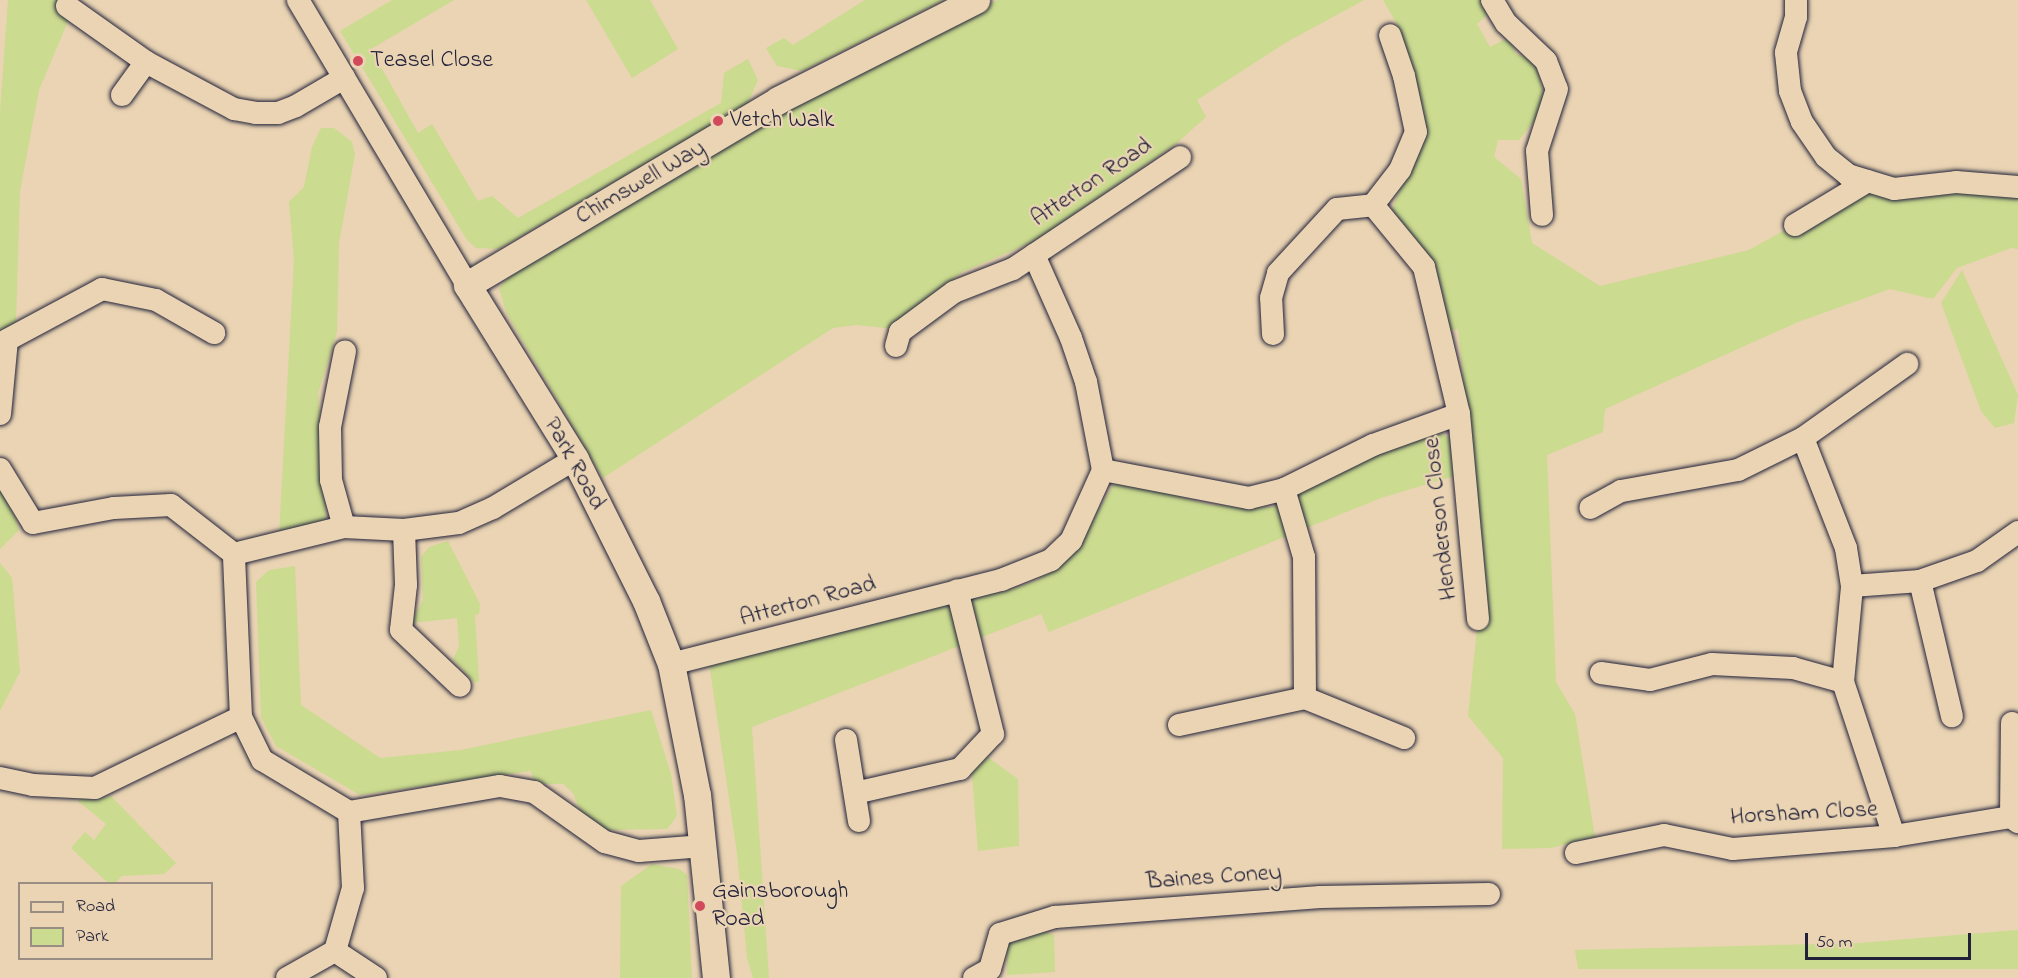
<!DOCTYPE html>
<style>
body{margin:0}
#map{position:relative;width:2018px;height:978px;overflow:hidden;background:#ead4b3;font-family:"Indie Flower",sans-serif}
div>[style]{position:absolute}
[style*='--x']{left:calc(var(--x)*1px);top:calc(var(--y)*1px);width:calc(var(--w)*1px);rotate:calc(var(--a)*1deg)}
.green>*{inset:0;background:#cbdb8f}
.roads{filter:drop-shadow(0 0 2px #22223b) drop-shadow(0 0 2px #22223b)}
.minor>*{height:22px;margin:-11px;padding:0 11px;transform-origin:11px;border-radius:11px;background:#ead4b3}
.tertiary>*{height:27px;margin:-13.5px;padding:0 13.5px;transform-origin:13.5px;border-radius:13.5px;background:#ead4b3}
.dots>*{width:16px;height:16px;translate:-50% -50%;box-sizing:border-box;border:3px solid #ead4b3;border-radius:50%}
span{translate:-50% -50%;white-space:nowrap;text-align:center;line-height:1.15;-webkit-text-stroke:4.5px #ead4b3;paint-order:stroke}
.poi-label{font-size:24px;color:#22223b}
.left{translate:0 -50%;text-align:left}
.street-label{font-size:24px;color:#22223b}
.legend{position:absolute;left:18px;top:882px;width:195px;height:78px;box-sizing:border-box;background:#ead4b3;border:2px solid #9a8d83;margin:0;padding:8px 10px;list-style:none;font-size:18px;color:#22223b}
.legend li{display:flex;align-items:center;gap:12px;height:30px}
.legend b{width:30px;border:2px solid #9a8d83}
.scale{position:absolute;left:1805px;top:933px;width:166px;height:27px;box-sizing:border-box;border:3px solid #22223b;border-top:0;padding-left:8px;font-size:18px;line-height:21px;white-space:nowrap;color:#22223b;-webkit-text-stroke:4px #ead4b3;paint-order:stroke}
</style>
<div id="map">
<div class="green">
<i style="clip-path:polygon(8px 0,77px 0,39px 90px,20px 191px,16px 323px,0 351px,0 112px)"></i>
<i style="clip-path:polygon(392px 0,454px 0,371px 49px,418px 133px,432px 124px,478px 201px,492px 196px,518px 218px,721px 103px,724px 73px,748px 59px,758px 80px,747px 105px,499px 249px,476px 248px,467px 240px,340px 31px)"></i>
<i style="clip-path:polygon(586px 0,650px 0,678px 49px,632px 78px)"></i>
<i style="clip-path:polygon(865px 0,944px 0,802px 71px,777px 66px,766px 48px,784px 38px,793px 45px)"></i>
<i style="clip-path:polygon(997px 0,1364px 0,1285px 43px,1197px 100px,1206px 117px,1176px 144px,1035px 241px,962px 272px,894px 329px,857px 325px,833px 328px,603px 478px,507px 314px,499px 289px,512px 272px,719px 144px)"></i>
<i style="clip-path:polygon(1383px 0,1484px 0,1487px 15px,1477px 24px,1490px 47px,1509px 37px,1516px 54px,1531px 59px,1538px 69px,1544px 99px,1535px 120px,1519px 140px,1498px 140px,1494px 157px,1521px 179px,1532px 243px,1600px 286px,1749px 250px,1876px 179px,2018px 184px,2018px 249px,2011px 248px,1957px 268px,1933px 299px,1890px 289px,1798px 322px,1605px 409px,1603px 432px,1547px 455px,1556px 682px,1575px 714px,1595px 837px,1551px 848px,1502px 849px,1503px 758px,1468px 716px,1478px 619px,1467px 413px,1458px 329px,1450px 331px,1440px 282px,1428px 257px,1392px 210px,1424px 126px,1398px 26px)"></i>
<i style="clip-path:polygon(321px 128px,334px 128px,352px 142px,355px 154px,339px 243px,337px 332px,318px 393px,326px 520px,320px 526px,279px 535px,294px 260px,289px 202px,304px 187px,312px 147px)"></i>
<i style="clip-path:polygon(1962px 270px,2018px 395px,2014px 423px,1995px 428px,1981px 411px,1941px 303px)"></i>
<i style="clip-path:polygon(1440px 433px,1451px 439px,1458px 475px,1381px 498px,1049px 632px,1041px 614px,752px 727px,769px 978px,753px 978px,747px 958px,737px 853px,709px 663px,912px 607px,1005px 591px,1038px 580px,1077px 548px,1113px 485px,1126px 482px,1211px 505px,1274px 507px,1326px 476px,1409px 438px)"></i>
<i style="clip-path:polygon(0 471px,19px 530px,0 549px)"></i>
<i style="clip-path:polygon(448px 541px,480px 604px,479px 614px,475px 615px,479px 682px,474px 682px,453px 659px,459px 647px,457px 618px,411px 623px,423px 600px,421px 557px,429px 547px)"></i>
<i style="clip-path:polygon(0 563px,12px 578px,20px 672px,0 711px)"></i>
<i style="clip-path:polygon(295px 566px,301px 705px,380px 758px,461px 750px,651px 710px,671px 774px,677px 816px,667px 829px,606px 830px,582px 816px,573px 793px,563px 784px,544px 784px,533px 779px,531px 771px,360px 795px,276px 746px,261px 717px,256px 582px,269px 570px)"></i>
<i style="clip-path:polygon(982px 753px,1018px 779px,1019px 846px,978px 851px,971px 762px)"></i>
<i style="clip-path:polygon(83px 795px,91px 800px,111px 796px,176px 863px,164px 874px,122px 876px,115px 883px,108px 883px,71px 848px,85px 832px,94px 840px,106px 824px,78px 801px)"></i>
<i style="clip-path:polygon(652px 864px,679px 869px,687px 875px,692px 978px,620px 978px,621px 886px)"></i>
<i style="clip-path:polygon(2018px 930px,2018px 969px,1578px 969px,1575px 950px,1859px 943px)"></i>
<i style="clip-path:polygon(1043px 931px,1054px 935px,1055px 972px,1007px 975px,1007px 942px)"></i>
</div>
<div class="roads">
<div class="minor">
<i style="--x:298;--y:0;--w:331;--a:59.3"></i>
<i style="--x:1492;--y:0;--w:27;--a:59"></i>
<i style="--x:1506;--y:23;--w:55;--a:43.5"></i>
<i style="--x:1546;--y:61;--w:30;--a:69"></i>
<i style="--x:1557;--y:89;--w:65;--a:107.9"></i>
<i style="--x:1537;--y:151;--w:64;--a:85.5"></i>
<i style="--x:1796;--y:0;--w:17;--a:90"></i>
<i style="--x:1796;--y:17;--w:37;--a:106"></i>
<i style="--x:1786;--y:53;--w:38;--a:84"></i>
<i style="--x:1790;--y:91;--w:33;--a:69"></i>
<i style="--x:1802;--y:122;--w:42;--a:55.6"></i>
<i style="--x:1826;--y:157;--w:28;--a:39"></i>
<i style="--x:1848;--y:175;--w:48;--a:16.9"></i>
<i style="--x:1894;--y:189;--w:62;--a:-6.4"></i>
<i style="--x:1956;--y:182;--w:62;--a:4.6"></i>
<i style="--x:67;--y:6;--w:97;--a:35.3"></i>
<i style="--x:122;--y:95;--w:41;--a:-54"></i>
<i style="--x:146;--y:62;--w:100;--a:28.1"></i>
<i style="--x:234;--y:109;--w:22;--a:10"></i>
<i style="--x:256;--y:113;--w:22;--a:0"></i>
<i style="--x:278;--y:113;--w:19;--a:-21"></i>
<i style="--x:296;--y:106;--w:56;--a:-30.3"></i>
<i style="--x:1795;--y:225;--w:85;--a:-31.1"></i>
<i style="--x:1273;--y:334;--w:36;--a:-93"></i>
<i style="--x:1271;--y:298;--w:26;--a:-74"></i>
<i style="--x:1278;--y:273;--w:87;--a:-47.3"></i>
<i style="--x:1337;--y:209;--w:36;--a:-6"></i>
<i style="--x:1373;--y:205;--w:44;--a:-52.4"></i>
<i style="--x:1400;--y:170;--w:41;--a:-67.2"></i>
<i style="--x:1416;--y:132;--w:57;--a:-102.1"></i>
<i style="--x:1404;--y:76;--w:43;--a:-108.9"></i>
<i style="--x:896;--y:346;--w:15;--a:-74"></i>
<i style="--x:900;--y:332;--w:67;--a:-36.5"></i>
<i style="--x:954;--y:292;--w:63;--a:-21.3"></i>
<i style="--x:1013;--y:269;--w:201;--a:-33.8"></i>
<i style="--x:0;--y:414;--w:74;--a:-84.6"></i>
<i style="--x:7;--y:340;--w:108;--a:-28.2"></i>
<i style="--x:102;--y:289;--w:55;--a:11.5"></i>
<i style="--x:156;--y:300;--w:67;--a:29.6"></i>
<i style="--x:1459;--y:414;--w:206;--a:84.7"></i>
<i style="--x:1803;--y:438;--w:128;--a:-35.4"></i>
<i style="--x:0;--y:469;--w:63;--a:58.6"></i>
<i style="--x:33;--y:523;--w:82;--a:-10.5"></i>
<i style="--x:114;--y:508;--w:57;--a:-3"></i>
<i style="--x:171;--y:505;--w:80;--a:37.9"></i>
<i style="--x:1103;--y:470;--w:149;--a:10.9"></i>
<i style="--x:1249;--y:498;--w:36;--a:-14"></i>
<i style="--x:1284;--y:489;--w:99;--a:-26.3"></i>
<i style="--x:1373;--y:445;--w:91;--a:-19.8"></i>
<i style="--x:1459;--y:414;--w:151;--a:-103.4"></i>
<i style="--x:1424;--y:267;--w:80;--a:-129.4"></i>
<i style="--x:1284;--y:489;--w:71;--a:73.6"></i>
<i style="--x:1304;--y:557;--w:141;--a:89.6"></i>
<i style="--x:1305;--y:698;--w:107;--a:22"></i>
<i style="--x:344;--y:527;--w:49;--a:-105.5"></i>
<i style="--x:331;--y:480;--w:53;--a:-91.1"></i>
<i style="--x:330;--y:427;--w:77;--a:-78.8"></i>
<i style="--x:404;--y:530;--w:55;--a:87.9"></i>
<i style="--x:406;--y:585;--w:45;--a:96.3"></i>
<i style="--x:401;--y:630;--w:81;--a:43.5"></i>
<i style="--x:1920;--y:581;--w:139;--a:76.7"></i>
<i style="--x:1852;--y:586;--w:68;--a:-4.2"></i>
<i style="--x:1920;--y:581;--w:60;--a:-19.3"></i>
<i style="--x:1977;--y:561;--w:50;--a:-35.3"></i>
<i style="--x:671;--y:664;--w:341;--a:-14.3"></i>
<i style="--x:1001;--y:580;--w:54;--a:-21.8"></i>
<i style="--x:1051;--y:560;--w:28;--a:-44"></i>
<i style="--x:1071;--y:541;--w:78;--a:-65.7"></i>
<i style="--x:1103;--y:470;--w:90;--a:-100.9"></i>
<i style="--x:1086;--y:382;--w:46;--a:-108.8"></i>
<i style="--x:1071;--y:338;--w:91;--a:-114"></i>
<i style="--x:1601;--y:673;--w:49;--a:8.1"></i>
<i style="--x:1650;--y:680;--w:64;--a:-14.5"></i>
<i style="--x:1712;--y:664;--w:81;--a:2.8"></i>
<i style="--x:1793;--y:668;--w:52;--a:15.6"></i>
<i style="--x:1179;--y:725;--w:129;--a:-12.1"></i>
<i style="--x:846;--y:740;--w:82;--a:80.9"></i>
<i style="--x:0;--y:778;--w:34;--a:12"></i>
<i style="--x:33;--y:785;--w:62;--a:2.8"></i>
<i style="--x:95;--y:788;--w:162;--a:-25.9"></i>
<i style="--x:855;--y:793;--w:108;--a:-12.9"></i>
<i style="--x:960;--y:769;--w:48;--a:-46.7"></i>
<i style="--x:993;--y:734;--w:148;--a:-104"></i>
<i style="--x:349;--y:812;--w:101;--a:-149.1"></i>
<i style="--x:262;--y:760;--w:48;--a:-116"></i>
<i style="--x:241;--y:717;--w:163;--a:-92.5"></i>
<i style="--x:234;--y:554;--w:113;--a:-13.8"></i>
<i style="--x:344;--y:527;--w:60;--a:2.9"></i>
<i style="--x:404;--y:530;--w:55;--a:-7.3"></i>
<i style="--x:459;--y:523;--w:37;--a:-24"></i>
<i style="--x:493;--y:508;--w:96;--a:-30.9"></i>
<i style="--x:2011;--y:817;--w:94;--a:-89.4"></i>
<i style="--x:1894;--y:836;--w:119;--a:-9.2"></i>
<i style="--x:2011;--y:817;--w:9;--a:36"></i>
<i style="--x:1576;--y:853;--w:90;--a:-11.6"></i>
<i style="--x:1664;--y:835;--w:70;--a:11.5"></i>
<i style="--x:1733;--y:849;--w:162;--a:-4.6"></i>
<i style="--x:1894;--y:836;--w:162;--a:-108.3"></i>
<i style="--x:1843;--y:682;--w:96;--a:-84.6"></i>
<i style="--x:1852;--y:586;--w:38;--a:-99"></i>
<i style="--x:1846;--y:548;--w:118;--a:-111.4"></i>
<i style="--x:1803;--y:438;--w:72;--a:153.8"></i>
<i style="--x:1738;--y:470;--w:119;--a:169.8"></i>
<i style="--x:1621;--y:491;--w:35;--a:151"></i>
<i style="--x:335;--y:951;--w:49;--a:33.4"></i>
<i style="--x:287;--y:978;--w:55;--a:-29.4"></i>
<i style="--x:335;--y:951;--w:66;--a:-74.1"></i>
<i style="--x:353;--y:888;--w:76;--a:-93"></i>
<i style="--x:349;--y:812;--w:153;--a:-9.8"></i>
<i style="--x:500;--y:786;--w:35;--a:10"></i>
<i style="--x:534;--y:792;--w:87;--a:35.2"></i>
<i style="--x:605;--y:842;--w:35;--a:15"></i>
<i style="--x:639;--y:851;--w:65;--a:-4.4"></i>
<i style="--x:974;--y:978;--w:18;--a:-29"></i>
<i style="--x:990;--y:969;--w:36;--a:-74"></i>
<i style="--x:1000;--y:934;--w:58;--a:-17.2"></i>
<i style="--x:1055;--y:917;--w:266;--a:-4.3"></i>
<i style="--x:1320;--y:897;--w:169;--a:-1"></i>
</div>
<div class="tertiary">
<i style="--x:716;--y:978;--w:184;--a:-95.9"></i>
<i style="--x:697;--y:795;--w:134;--a:-101.2"></i>
<i style="--x:671;--y:664;--w:68;--a:-111.6"></i>
<i style="--x:646;--y:601;--w:159;--a:-116.6"></i>
<i style="--x:575;--y:459;--w:205;--a:-121.8"></i>
<i style="--x:467;--y:285;--w:362;--a:-30.7"></i>
<i style="--x:778;--y:100;--w:222;--a:-26.8"></i>
</div>
</div>
<div class="dots">
<i style="left:358px;top:61px;background:#d1495b"></i>
<i style="left:718px;top:121px;background:#d1495b"></i>
<i style="left:700px;top:906px;background:#d1495b"></i>
</div>
<div class="poi-label">
<span class="left" style="left:370px;top:61px">Teasel Close</span>
<span class="left" style="left:730px;top:121px">Vetch Walk</span>
<span class="left" style="left:712px;top:906px">Gainsborough<br>Road</span>
</div>
<div class="street-label">
<span style="left:641px;top:183px;rotate:-30deg">Chimswell Way</span>
<span style="left:1092px;top:183px;rotate:-34deg">Atterton Road</span>
<span style="left:574px;top:464px;rotate:61deg">Park Road</span>
<span style="left:1441px;top:519px;rotate:-96deg">Henderson Close</span>
<span style="left:808px;top:602px;rotate:-15deg">Atterton Road</span>
<span style="left:1804px;top:814px;rotate:-3deg">Horsham Close</span>
<span style="left:1214px;top:878px;rotate:-4deg">Baines Coney</span>
</div>
<ul class="legend">
<li><b style="height:8px;background:#ead4b3"></b>Road</li>
<li><b style="height:16px;background:#cbdb8f"></b>Park</li>
</ul>
<div class="scale">50 m</div>
</div>
